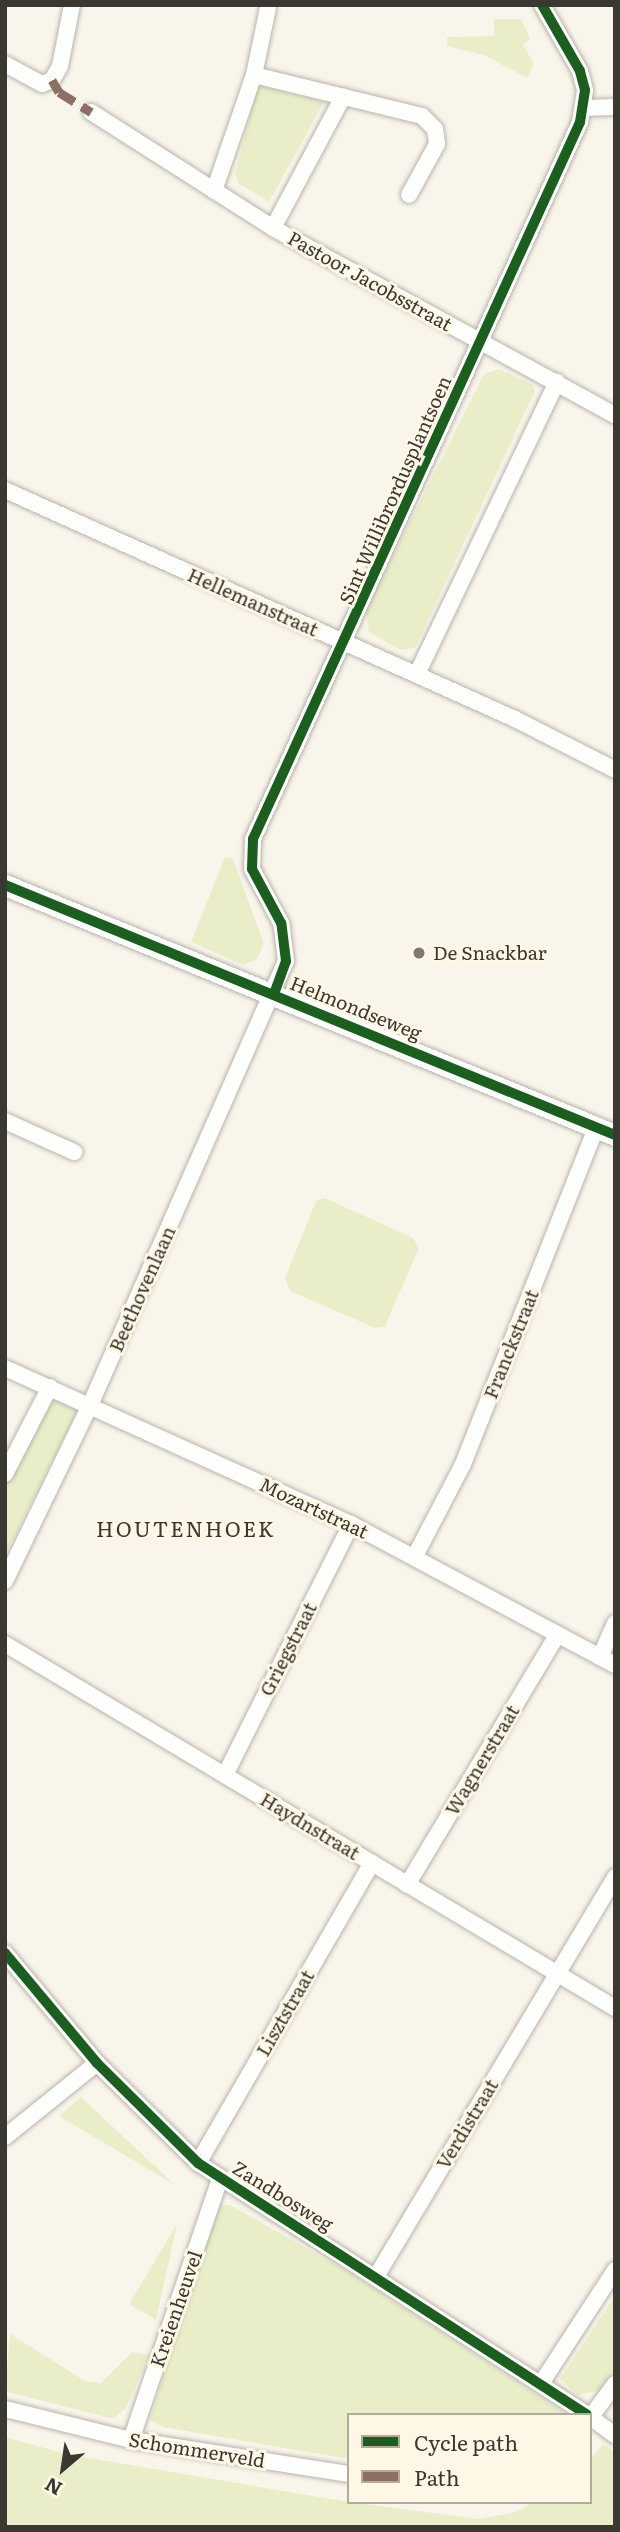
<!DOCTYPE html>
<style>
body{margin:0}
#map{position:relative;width:620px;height:2532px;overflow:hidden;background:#f9f5eb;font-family:Literata,serif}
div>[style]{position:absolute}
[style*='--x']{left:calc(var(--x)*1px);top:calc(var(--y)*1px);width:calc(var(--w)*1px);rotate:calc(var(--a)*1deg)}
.green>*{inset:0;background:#e9eec9}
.roads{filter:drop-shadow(0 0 2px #b8b4ac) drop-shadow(0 0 2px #b8b4ac)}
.minor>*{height:16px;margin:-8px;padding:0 8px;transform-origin:8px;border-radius:8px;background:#fefefc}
.tertiary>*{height:21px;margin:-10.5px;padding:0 10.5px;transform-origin:10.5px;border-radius:10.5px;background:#fefefc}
.quiet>*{height:9px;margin-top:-4.5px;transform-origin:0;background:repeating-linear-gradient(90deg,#8d6e63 0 18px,transparent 0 27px)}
.cycleway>*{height:10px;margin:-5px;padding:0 5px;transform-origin:5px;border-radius:5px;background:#1b5e20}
.dots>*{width:19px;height:19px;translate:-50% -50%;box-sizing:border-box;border:4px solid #fff7e5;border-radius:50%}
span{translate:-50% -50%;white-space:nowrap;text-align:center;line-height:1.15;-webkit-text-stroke:6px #fff7e5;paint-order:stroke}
.street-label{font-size:19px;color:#3b3831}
.poi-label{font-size:19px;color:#3b3831}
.left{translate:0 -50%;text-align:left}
.neighbourhood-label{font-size:21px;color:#3b3831;letter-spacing:2px}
.frame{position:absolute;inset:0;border:7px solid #3b3831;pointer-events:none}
.legend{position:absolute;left:347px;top:2413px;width:245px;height:91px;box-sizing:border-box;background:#fff7e5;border:2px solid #b1ab9d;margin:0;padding:9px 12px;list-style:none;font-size:21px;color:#3b3831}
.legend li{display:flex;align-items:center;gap:14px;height:35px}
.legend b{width:35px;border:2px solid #b1ab9d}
.north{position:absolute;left:28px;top:2434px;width:70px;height:70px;-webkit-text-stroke:5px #fff7e5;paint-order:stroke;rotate:209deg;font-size:19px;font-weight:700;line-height:28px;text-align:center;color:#3b3831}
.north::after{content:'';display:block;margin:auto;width:24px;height:32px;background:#3b3831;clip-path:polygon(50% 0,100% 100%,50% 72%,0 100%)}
</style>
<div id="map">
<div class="green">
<i style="clip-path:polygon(494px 19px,521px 19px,530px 38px,523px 45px,534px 64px,527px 78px,484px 55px,447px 46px,447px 37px,494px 36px)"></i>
<i style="clip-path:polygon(258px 85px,324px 102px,269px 202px,238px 183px,235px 174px)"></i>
<i style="clip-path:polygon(499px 369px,533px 385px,535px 391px,415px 648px,400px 650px,369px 632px,366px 610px,484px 374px)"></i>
<i style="clip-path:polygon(225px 857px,233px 859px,264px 944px,257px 959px,243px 965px,191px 942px)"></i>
<i style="clip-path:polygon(325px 1198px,413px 1238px,419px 1248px,385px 1326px,375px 1328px,290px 1291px,285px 1278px,316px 1201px)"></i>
<i style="clip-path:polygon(52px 1392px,80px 1406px,5px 1555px,5px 1484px)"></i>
<i style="clip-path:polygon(81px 2097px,175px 2185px,59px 2116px)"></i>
<i style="clip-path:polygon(221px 2205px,230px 2205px,345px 2270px,568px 2415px,349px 2415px,349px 2459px,163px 2427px,150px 2420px,211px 2224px)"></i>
<i style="clip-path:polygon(177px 2224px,156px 2320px,129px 2304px)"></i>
<i style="clip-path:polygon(615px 2296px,615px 2370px,601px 2390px,578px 2395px,560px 2379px)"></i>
<i style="clip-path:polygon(10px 2334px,85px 2381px,101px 2383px,132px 2352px,150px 2355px,126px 2408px,113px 2419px,5px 2391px)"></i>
<i style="clip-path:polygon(5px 2437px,66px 2454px,349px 2502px,479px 2519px,516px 2512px,534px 2502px,590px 2502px,590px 2460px,603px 2444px,615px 2452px,615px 2527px,5px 2527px)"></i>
</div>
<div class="roads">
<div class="minor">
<i style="--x:5;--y:64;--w:42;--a:28.4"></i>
<i style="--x:42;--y:84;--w:11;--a:-22"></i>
<i style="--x:52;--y:80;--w:16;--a:-60"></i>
<i style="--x:60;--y:66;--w:62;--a:-78.9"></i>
<i style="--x:254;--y:75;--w:173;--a:13.7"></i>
<i style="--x:422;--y:116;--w:18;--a:45"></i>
<i style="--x:435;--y:129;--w:15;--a:82"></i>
<i style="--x:437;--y:144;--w:58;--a:118.8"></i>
<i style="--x:584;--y:108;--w:31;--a:-2"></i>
<i style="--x:91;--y:112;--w:216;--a:32.5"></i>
<i style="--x:273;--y:228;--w:390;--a:28.7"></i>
<i style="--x:214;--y:191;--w:123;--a:-71"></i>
<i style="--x:254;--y:75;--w:68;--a:-78.2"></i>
<i style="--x:273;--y:228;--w:149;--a:-61.9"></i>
<i style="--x:5;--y:490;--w:559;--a:24.18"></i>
<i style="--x:515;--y:719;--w:112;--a:27"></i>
<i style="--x:417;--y:674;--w:324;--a:-64.4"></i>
<i style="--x:5;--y:1121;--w:76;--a:24.2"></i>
<i style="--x:5;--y:1368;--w:380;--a:24.3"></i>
<i style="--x:351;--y:1524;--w:299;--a:28.1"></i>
<i style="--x:5;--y:1474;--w:98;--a:-62.7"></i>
<i style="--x:415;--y:1556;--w:104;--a:-62.4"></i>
<i style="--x:463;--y:1464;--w:361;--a:-68.4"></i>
<i style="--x:5;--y:1581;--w:198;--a:-64.2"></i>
<i style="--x:91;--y:1403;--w:483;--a:-66.2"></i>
<i style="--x:286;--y:961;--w:38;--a:-97"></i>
<i style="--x:281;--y:923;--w:61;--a:-118.2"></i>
<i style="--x:252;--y:869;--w:30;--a:-88"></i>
<i style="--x:253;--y:839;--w:788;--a:-65.48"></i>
<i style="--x:580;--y:122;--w:32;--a:-81"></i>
<i style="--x:585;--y:90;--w:20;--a:-105"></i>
<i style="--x:580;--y:71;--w:76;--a:-119.9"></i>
<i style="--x:5;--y:1644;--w:710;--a:30.83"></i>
<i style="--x:600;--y:1657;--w:37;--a:-66"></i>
<i style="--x:225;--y:1775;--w:281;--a:-63.3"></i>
<i style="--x:407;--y:1885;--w:292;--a:-59"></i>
<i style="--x:5;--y:1953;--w:143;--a:50.1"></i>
<i style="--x:97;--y:2063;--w:142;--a:44.7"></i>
<i style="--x:198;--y:2163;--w:463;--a:32.9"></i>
<i style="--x:5;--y:2137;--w:118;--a:-38.8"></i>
<i style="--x:198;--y:2163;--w:347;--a:-59.9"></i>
<i style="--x:377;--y:2275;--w:464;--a:-59.1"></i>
<i style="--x:542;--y:2382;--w:134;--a:-56.9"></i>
<i style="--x:5;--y:2409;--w:130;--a:13.8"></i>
<i style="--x:131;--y:2440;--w:221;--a:8.9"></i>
<i style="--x:590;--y:2417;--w:31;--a:36"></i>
<i style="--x:590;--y:2418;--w:42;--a:-53.7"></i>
<i style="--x:131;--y:2440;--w:277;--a:-71.2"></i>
</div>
<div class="tertiary">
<i style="--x:5;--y:885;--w:659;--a:22.29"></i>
</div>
</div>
<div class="quiet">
<i style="--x:52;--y:80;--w:14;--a:60"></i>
<i style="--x:59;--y:92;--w:38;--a:32"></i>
</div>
<div class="cycleway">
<i style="--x:5;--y:885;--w:659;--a:22.29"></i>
<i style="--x:274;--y:994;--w:35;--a:-70"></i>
<i style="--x:286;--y:961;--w:38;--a:-97"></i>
<i style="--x:281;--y:923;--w:61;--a:-118.2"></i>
<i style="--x:252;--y:869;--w:30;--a:-88"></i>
<i style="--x:253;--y:839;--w:788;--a:-65.48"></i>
<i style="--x:580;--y:122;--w:32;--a:-81"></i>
<i style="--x:585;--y:90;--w:20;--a:-105"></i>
<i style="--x:580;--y:71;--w:76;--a:-119.9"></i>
<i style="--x:5;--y:1953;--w:143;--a:50.1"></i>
<i style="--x:97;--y:2063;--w:142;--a:44.7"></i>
<i style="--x:198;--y:2163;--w:463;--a:32.9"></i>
</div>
<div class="dots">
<i style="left:419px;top:953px;background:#7e7a72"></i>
</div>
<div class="street-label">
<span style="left:370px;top:281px;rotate:29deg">Pastoor Jacobsstraat</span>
<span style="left:395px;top:490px;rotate:-66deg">Sint Willibrordusplantsoen</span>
<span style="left:253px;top:602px;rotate:24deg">Hellemanstraat</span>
<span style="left:356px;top:1008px;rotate:22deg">Helmondseweg</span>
<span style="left:142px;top:1289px;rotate:-66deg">Beethovenlaan</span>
<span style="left:511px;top:1344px;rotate:-68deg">Franckstraat</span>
<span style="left:314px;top:1508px;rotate:25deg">Mozartstraat</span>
<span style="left:288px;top:1649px;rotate:-63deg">Griegstraat</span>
<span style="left:482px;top:1760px;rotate:-59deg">Wagnerstraat</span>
<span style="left:310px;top:1826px;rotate:31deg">Haydnstraat</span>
<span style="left:285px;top:2013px;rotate:-60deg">Lisztstraat</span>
<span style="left:467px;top:2124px;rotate:-59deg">Verdistraat</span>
<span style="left:283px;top:2196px;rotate:32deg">Zandbosweg</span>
<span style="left:176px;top:2309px;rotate:-71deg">Kreienheuvel</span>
<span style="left:197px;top:2450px;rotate:9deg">Schommerveld</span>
</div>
<div class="poi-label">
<span class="left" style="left:433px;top:953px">De Snackbar</span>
</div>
<div class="neighbourhood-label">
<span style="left:186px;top:1528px">HOUTENHOEK</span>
</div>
<div class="frame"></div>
<ul class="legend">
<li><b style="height:9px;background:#1b5e20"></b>Cycle path</li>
<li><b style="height:9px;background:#8d6e63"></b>Path</li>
</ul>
<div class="north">N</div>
</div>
